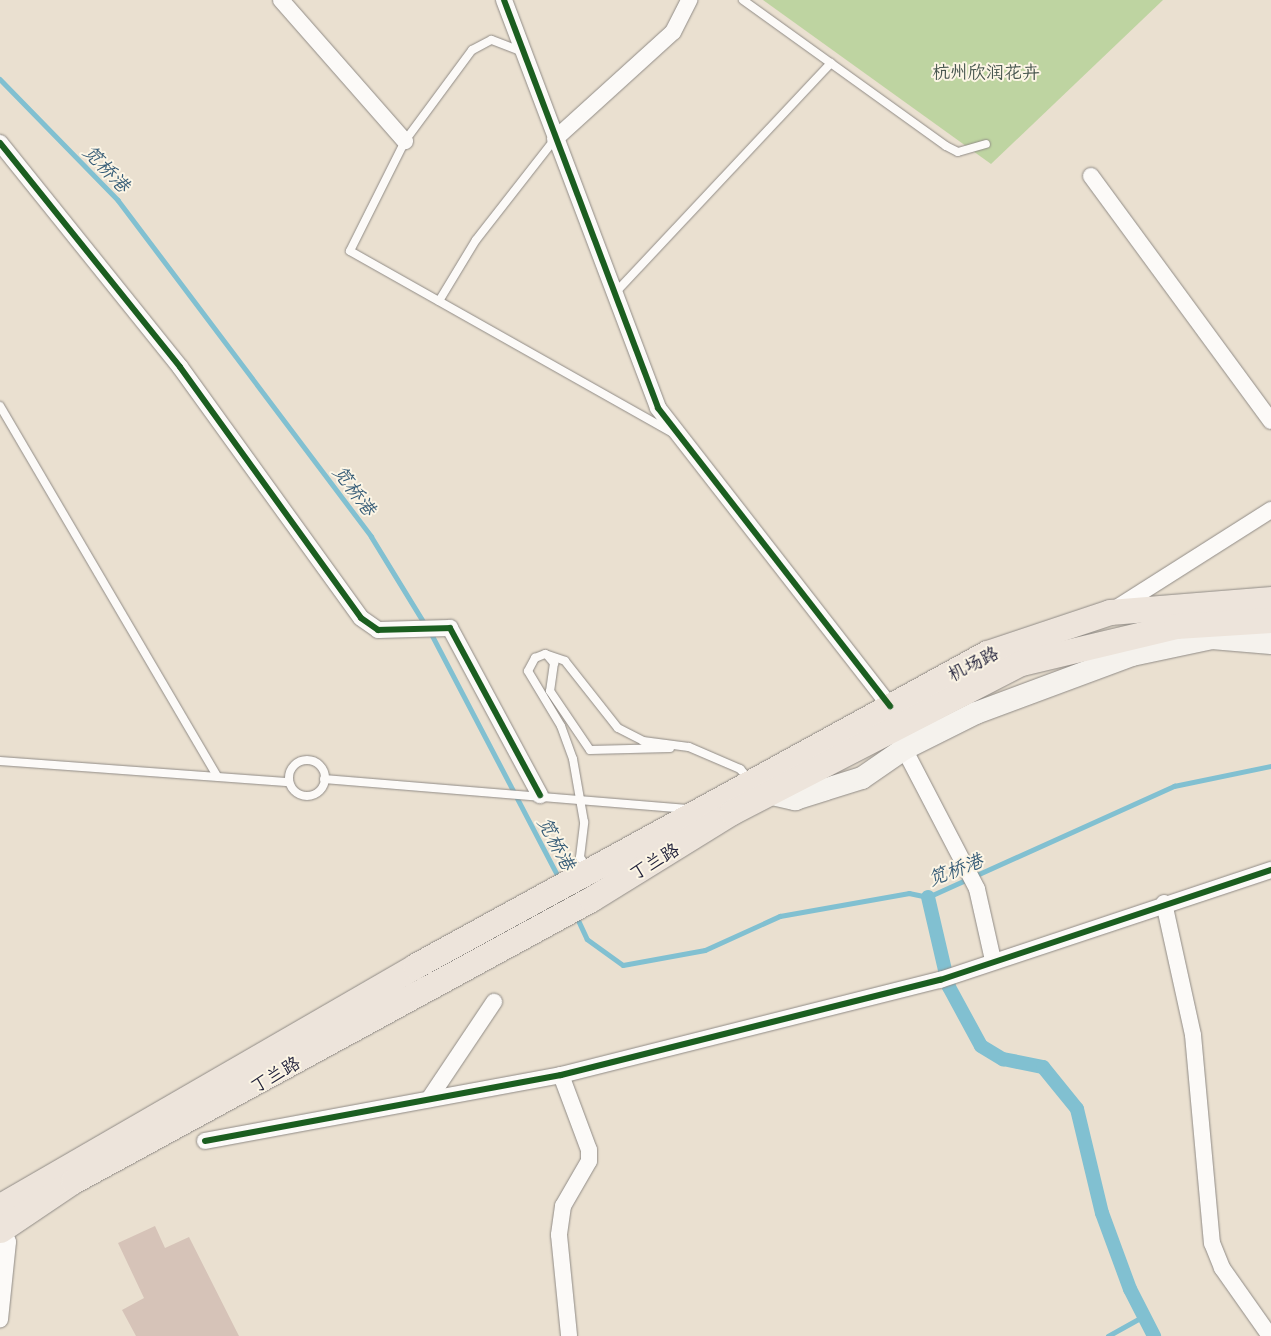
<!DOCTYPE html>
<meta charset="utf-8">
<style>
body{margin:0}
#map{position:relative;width:1271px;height:1336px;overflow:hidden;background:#eae0d0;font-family:Mali,"LXGW WenKai TC",sans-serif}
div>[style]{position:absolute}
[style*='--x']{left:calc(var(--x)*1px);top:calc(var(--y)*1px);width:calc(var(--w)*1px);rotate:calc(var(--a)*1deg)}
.green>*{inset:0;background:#bed4a1}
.stream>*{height:4.5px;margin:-2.25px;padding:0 2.25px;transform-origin:2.25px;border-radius:2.25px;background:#81c0d1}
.canal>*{height:14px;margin:-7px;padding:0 7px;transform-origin:7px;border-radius:7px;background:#81c0d1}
.building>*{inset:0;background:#d6c3b8}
.roads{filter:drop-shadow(0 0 1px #908b86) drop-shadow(0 0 1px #908b86)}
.service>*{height:8px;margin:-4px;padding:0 4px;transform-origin:4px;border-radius:4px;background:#fcfaf8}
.service>.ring{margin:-4px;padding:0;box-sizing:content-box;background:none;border:8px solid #fcfaf8;border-radius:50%}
.minor>*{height:16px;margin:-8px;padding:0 8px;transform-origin:8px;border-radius:8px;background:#fcfaf8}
.secondary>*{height:22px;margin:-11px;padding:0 11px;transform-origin:11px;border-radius:11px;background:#f5f2ed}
.primary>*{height:25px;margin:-12.5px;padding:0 12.5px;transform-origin:12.5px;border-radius:12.5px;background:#ede4db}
.cycleway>*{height:6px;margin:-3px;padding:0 3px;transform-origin:3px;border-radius:3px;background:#1b5e20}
span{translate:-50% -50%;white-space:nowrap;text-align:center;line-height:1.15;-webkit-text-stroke:4px #fcf5e5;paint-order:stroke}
.park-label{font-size:18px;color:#46554e}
.street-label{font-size:18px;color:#22223b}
.water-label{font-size:19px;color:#365c77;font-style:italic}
</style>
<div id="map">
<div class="green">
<i style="clip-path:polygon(763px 0,1163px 0,991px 164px)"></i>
</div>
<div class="stream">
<i style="--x:0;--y:79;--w:169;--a:45.7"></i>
<i style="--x:118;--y:200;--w:421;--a:53"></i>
<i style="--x:371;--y:536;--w:103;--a:58.5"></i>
<i style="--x:431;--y:633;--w:276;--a:62.4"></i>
<i style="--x:576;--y:915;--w:26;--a:65"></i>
<i style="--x:587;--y:939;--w:44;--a:35.8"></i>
<i style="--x:623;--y:965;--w:83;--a:-10.4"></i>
<i style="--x:705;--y:950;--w:82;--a:-24.4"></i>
<i style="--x:780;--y:916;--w:131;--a:-10.1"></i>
<i style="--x:909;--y:893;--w:19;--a:12"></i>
<i style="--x:928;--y:897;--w:270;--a:-24.3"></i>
<i style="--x:1174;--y:786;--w:99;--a:-11.7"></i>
<i style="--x:1108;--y:1336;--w:41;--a:-29.1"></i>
</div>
<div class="canal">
<i style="--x:928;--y:897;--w:92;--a:76.9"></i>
<i style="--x:949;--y:987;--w:67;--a:61.5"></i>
<i style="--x:981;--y:1046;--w:26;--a:31"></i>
<i style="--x:1003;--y:1059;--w:41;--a:11.3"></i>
<i style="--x:1043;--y:1067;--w:54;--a:51"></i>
<i style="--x:1077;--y:1109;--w:107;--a:76.5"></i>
<i style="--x:1102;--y:1213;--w:81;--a:69.8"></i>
<i style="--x:1130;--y:1289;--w:53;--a:62.9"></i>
</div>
<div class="building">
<i style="clip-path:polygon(155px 1226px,165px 1248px,189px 1237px,239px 1336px,136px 1336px,122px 1310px,144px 1298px,118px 1243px)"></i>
</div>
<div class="roads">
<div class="service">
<i style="--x:743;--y:0;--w:250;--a:35.7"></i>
<i style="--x:946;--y:146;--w:13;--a:27"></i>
<i style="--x:958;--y:152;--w:29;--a:-16"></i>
<i style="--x:523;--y:52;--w:34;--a:-159"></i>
<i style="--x:491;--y:40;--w:21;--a:152"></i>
<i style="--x:472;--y:50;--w:113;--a:126.4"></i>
<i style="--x:405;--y:141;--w:123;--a:116.6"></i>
<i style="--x:350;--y:251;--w:369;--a:29.4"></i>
<i style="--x:614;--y:294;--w:317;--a:-46.8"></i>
<i style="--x:439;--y:301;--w:71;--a:-58.8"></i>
<i style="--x:476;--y:240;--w:128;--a:-52"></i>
<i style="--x:0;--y:406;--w:429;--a:59.6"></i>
<i style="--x:547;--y:655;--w:11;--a:49"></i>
<i style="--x:554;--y:663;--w:28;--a:98"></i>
<i style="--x:550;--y:691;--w:71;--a:55.9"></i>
<i style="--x:590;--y:750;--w:80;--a:-1.4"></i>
<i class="ring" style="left:289px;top:760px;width:28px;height:28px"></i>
<i style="--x:0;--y:761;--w:290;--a:4.2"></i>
<i style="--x:324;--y:779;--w:365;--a:4.7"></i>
<i style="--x:588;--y:869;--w:14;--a:-124"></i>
<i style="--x:580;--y:857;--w:35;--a:-83"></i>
<i style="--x:584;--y:822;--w:64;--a:-99.9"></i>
<i style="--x:573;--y:759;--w:35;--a:-110"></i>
<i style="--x:561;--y:726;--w:64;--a:-121"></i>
<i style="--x:528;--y:671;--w:15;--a:-62"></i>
<i style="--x:535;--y:658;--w:11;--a:-22"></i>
<i style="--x:545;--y:654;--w:21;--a:19"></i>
<i style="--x:565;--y:661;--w:85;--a:51.7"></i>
<i style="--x:618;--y:728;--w:28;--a:27"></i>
<i style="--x:643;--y:741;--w:46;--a:7.4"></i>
<i style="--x:689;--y:747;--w:56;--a:23.3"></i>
<i style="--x:740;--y:769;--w:13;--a:48"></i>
</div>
<div class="minor">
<i style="--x:281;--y:0;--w:188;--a:48.7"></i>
<i style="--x:504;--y:0;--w:436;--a:69.3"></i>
<i style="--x:658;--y:408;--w:378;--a:52.1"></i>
<i style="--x:555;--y:139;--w:159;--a:-42.2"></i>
<i style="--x:673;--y:32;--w:36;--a:-63"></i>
<i style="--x:0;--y:143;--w:287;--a:51.2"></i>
<i style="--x:180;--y:367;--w:309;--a:54.2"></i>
<i style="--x:361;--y:618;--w:21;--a:35"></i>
<i style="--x:378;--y:630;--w:72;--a:-1.6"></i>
<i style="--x:450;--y:628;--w:190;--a:61.7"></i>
<i style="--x:1091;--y:176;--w:304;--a:53.7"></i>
<i style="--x:1115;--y:609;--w:185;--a:-32.4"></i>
<i style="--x:899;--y:739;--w:169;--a:62.5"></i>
<i style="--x:977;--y:889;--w:73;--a:77.3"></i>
<i style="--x:1164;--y:903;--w:135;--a:77.6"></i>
<i style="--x:1193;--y:1035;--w:209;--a:84.8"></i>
<i style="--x:1212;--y:1243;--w:27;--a:68"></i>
<i style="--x:1222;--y:1268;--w:83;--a:54.8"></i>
<i style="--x:561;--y:1075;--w:80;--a:69.5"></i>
<i style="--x:589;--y:1150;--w:11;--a:90"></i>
<i style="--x:589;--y:1161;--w:52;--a:120"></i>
<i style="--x:563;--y:1206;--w:29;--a:98"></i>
<i style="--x:559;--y:1235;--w:101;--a:84.3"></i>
<i style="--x:429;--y:1099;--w:117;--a:-56.2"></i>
<i style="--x:205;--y:1141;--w:362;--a:-10.5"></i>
<i style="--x:561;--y:1075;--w:391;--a:-14.1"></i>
<i style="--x:940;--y:980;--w:349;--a:-18.4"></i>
<i style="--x:0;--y:1221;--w:22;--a:69"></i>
<i style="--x:8;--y:1242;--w:78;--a:95.9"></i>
</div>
<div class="secondary">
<i style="--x:768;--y:793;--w:28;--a:13"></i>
<i style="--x:795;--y:799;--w:70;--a:-17.4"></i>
<i style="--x:862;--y:778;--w:51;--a:-34.6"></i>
<i style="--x:904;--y:749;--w:80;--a:-26.6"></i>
<i style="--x:976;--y:713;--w:166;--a:-20.4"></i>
<i style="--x:1132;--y:655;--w:82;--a:-12"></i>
<i style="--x:1212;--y:638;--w:59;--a:4.8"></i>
</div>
<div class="primary">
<i style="--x:0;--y:1206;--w:479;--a:-30"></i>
<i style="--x:415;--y:966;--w:652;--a:-28.69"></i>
<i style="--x:987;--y:653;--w:130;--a:-18.4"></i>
<i style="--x:1110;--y:612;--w:162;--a:-4.6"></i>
<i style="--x:0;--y:1230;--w:88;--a:-33.9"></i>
<i style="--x:73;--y:1181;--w:590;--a:-28.56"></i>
<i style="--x:591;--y:899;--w:166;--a:-31.7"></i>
<i style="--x:732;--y:812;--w:325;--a:-27.3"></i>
<i style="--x:1021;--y:663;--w:159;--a:-13.4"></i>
<i style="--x:1176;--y:626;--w:95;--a:-3.6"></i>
</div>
</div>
<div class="cycleway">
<i style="--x:504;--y:0;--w:436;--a:69.3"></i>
<i style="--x:658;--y:408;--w:378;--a:52.1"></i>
<i style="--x:0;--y:143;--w:287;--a:51.2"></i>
<i style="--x:180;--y:367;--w:309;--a:54.2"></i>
<i style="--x:361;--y:618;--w:21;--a:35"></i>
<i style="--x:378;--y:630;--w:72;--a:-1.6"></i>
<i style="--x:450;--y:628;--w:190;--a:61.7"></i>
<i style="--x:205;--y:1141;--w:362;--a:-10.5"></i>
<i style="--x:561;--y:1075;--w:391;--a:-14.1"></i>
<i style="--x:940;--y:980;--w:349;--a:-18.4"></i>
</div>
<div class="park-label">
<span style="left:986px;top:71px">杭州欣润花卉</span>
</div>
<div class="street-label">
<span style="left:973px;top:663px;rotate:-27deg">机场路</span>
<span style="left:654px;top:861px;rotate:-31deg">丁兰路</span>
<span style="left:275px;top:1074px;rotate:-30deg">丁兰路</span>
</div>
<div class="water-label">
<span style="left:107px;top:168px;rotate:46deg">笕桥港</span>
<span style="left:355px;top:490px;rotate:53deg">笕桥港</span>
<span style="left:557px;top:843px;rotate:62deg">笕桥港</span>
<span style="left:955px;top:869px;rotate:-21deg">笕桥港</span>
</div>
</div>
